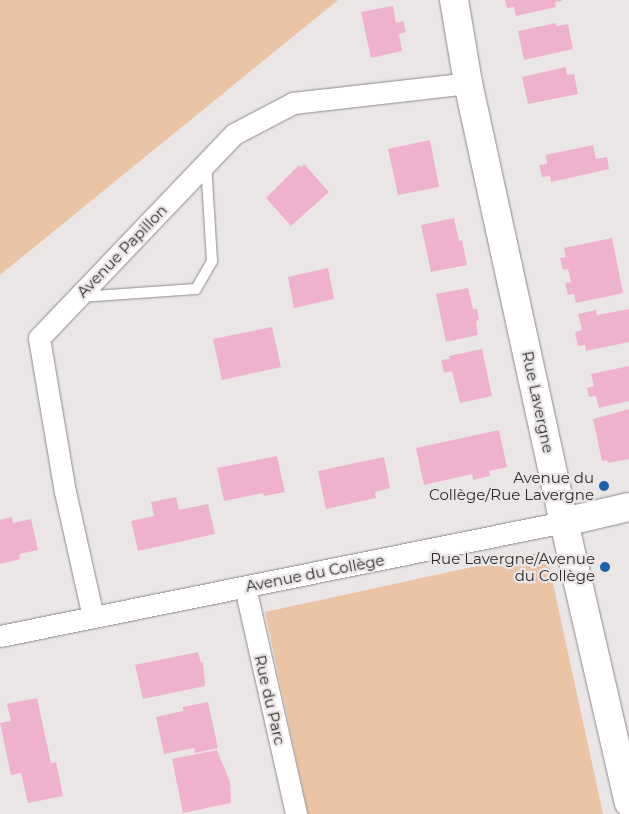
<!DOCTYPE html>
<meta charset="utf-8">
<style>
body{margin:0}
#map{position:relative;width:629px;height:814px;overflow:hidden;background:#ebe6e6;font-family:Montserrat,sans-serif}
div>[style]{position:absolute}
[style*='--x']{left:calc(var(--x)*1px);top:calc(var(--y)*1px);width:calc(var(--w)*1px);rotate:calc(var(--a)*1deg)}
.green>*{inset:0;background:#eac4a5}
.building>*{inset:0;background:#eeb2ce}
.roads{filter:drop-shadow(0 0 1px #8e8989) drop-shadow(0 0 1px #8e8989)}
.lane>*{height:10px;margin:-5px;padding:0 5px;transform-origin:5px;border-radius:5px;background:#fff}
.street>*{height:21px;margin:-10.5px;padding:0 10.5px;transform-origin:10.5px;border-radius:10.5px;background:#fff}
.secondary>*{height:28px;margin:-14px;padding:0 14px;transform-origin:14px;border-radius:14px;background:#fff}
.dots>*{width:14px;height:14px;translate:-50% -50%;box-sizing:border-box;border:2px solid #ebe6e6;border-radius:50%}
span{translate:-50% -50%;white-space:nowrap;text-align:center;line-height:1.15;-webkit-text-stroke:4.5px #ebe6e6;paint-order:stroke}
.street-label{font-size:15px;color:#2d2b2b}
.poi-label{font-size:15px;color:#2d2b2b}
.right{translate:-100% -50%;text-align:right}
</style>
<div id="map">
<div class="green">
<i style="clip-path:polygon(0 0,338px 0,0 275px)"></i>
<i style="clip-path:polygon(546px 551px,603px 814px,308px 814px,265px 612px)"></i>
</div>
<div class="building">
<i style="clip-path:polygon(505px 0,561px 0,562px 1px,555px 2px,556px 7px,516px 16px,514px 7px,507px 8px)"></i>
<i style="clip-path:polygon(393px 6px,396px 23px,403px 21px,406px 32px,399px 34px,402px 51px,371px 58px,361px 12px)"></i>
<i style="clip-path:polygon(556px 23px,557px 26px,568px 24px,573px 49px,524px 60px,518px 31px)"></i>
<i style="clip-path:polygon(566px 67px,567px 75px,574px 74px,578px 94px,528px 104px,522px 77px)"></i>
<i style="clip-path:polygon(430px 140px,439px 187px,398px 195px,388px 149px)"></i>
<i style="clip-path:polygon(593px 145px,596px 159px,607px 157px,609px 169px,551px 182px,550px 176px,542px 177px,539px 165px,547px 164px,546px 155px)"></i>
<i style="clip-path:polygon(304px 164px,329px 192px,291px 226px,266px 198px,299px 165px,301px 167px)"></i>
<i style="clip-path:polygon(454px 218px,459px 241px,462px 240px,467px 265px,431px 272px,421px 225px)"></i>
<i style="clip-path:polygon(612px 238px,623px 293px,576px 303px,574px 294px,568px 295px,565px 283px,571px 282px,568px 269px,563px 270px,560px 258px,566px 257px,564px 248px)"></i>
<i style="clip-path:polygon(328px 268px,334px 299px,294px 308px,288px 277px)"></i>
<i style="clip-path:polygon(468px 288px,473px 309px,477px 309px,479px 320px,476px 321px,478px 335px,446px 342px,436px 294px)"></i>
<i style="clip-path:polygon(629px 309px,629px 342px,586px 351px,585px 345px,578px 346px,575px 332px,582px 330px,578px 314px,596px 310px,597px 315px)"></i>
<i style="clip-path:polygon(272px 327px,281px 367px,222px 380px,213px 339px)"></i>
<i style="clip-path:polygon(482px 349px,492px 396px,460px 403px,452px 371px,444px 373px,441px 360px,450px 359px,449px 356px)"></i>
<i style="clip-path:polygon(629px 366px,629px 401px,599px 408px,596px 396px,589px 397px,587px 388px,594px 386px,591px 374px)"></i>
<i style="clip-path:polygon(629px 409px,629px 459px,608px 463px,607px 460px,602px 461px,593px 419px)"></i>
<i style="clip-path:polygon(499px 430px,507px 467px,489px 471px,490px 476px,473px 480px,472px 474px,424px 485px,416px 448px)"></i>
<i style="clip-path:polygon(277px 456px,285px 492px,264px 496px,263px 493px,224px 501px,217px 468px)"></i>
<i style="clip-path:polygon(384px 457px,390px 488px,375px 492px,376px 498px,326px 509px,318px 471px)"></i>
<i style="clip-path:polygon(176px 497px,179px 510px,208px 504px,215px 534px,138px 551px,131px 521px,154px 516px,151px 502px)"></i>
<i style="clip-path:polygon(12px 517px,13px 523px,31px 519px,38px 550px,19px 554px,20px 559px,0 564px,0 520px)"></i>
<i style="clip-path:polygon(198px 652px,201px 663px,203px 662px,205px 686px,143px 699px,135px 665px)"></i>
<i style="clip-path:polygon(37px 698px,51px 763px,56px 762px,63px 796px,28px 803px,21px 773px,11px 775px,0 723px,11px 721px,7px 704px)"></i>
<i style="clip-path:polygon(208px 702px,218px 748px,195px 753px,194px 748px,164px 754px,156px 717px,183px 711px,183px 707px)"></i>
<i style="clip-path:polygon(217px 750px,230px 782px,231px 803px,183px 813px,172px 759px)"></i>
</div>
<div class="roads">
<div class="lane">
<i style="--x:80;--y:297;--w:116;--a:-3.9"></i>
<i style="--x:196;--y:289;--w:32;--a:-60"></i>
<i style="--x:212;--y:261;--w:97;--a:-93.5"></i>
</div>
<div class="street">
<i style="--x:245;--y:587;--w:233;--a:77.3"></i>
<i style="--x:93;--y:617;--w:128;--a:-102.6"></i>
<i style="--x:65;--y:492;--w:156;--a:-99.6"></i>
<i style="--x:39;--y:338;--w:282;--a:-46.3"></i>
<i style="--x:234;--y:134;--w:67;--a:-27.7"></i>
<i style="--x:293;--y:103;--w:176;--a:-6.5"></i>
<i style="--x:0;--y:636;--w:575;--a:-11.43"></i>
</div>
<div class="secondary">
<i style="--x:454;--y:0;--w:84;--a:80.4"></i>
<i style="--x:468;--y:83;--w:449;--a:77.7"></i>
<i style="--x:564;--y:522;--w:288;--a:77"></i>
<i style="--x:564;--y:522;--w:67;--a:-13"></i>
</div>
</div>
<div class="dots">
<i style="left:604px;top:486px;background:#1a61b0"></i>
<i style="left:605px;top:567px;background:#1a61b0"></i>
</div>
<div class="street-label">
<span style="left:122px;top:251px;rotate:-46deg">Avenue Papillon</span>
<span style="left:538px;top:402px;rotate:78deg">Rue Lavergne</span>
<span style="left:315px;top:573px;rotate:-11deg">Avenue du Collège</span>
<span style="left:270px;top:700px;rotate:77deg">Rue du Parc</span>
</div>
<div class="poi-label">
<span class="right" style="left:594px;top:486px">Avenue du<br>Collège/Rue Lavergne</span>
<span class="right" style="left:595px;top:567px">Rue Lavergne/Avenue<br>du Collège</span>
</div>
</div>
